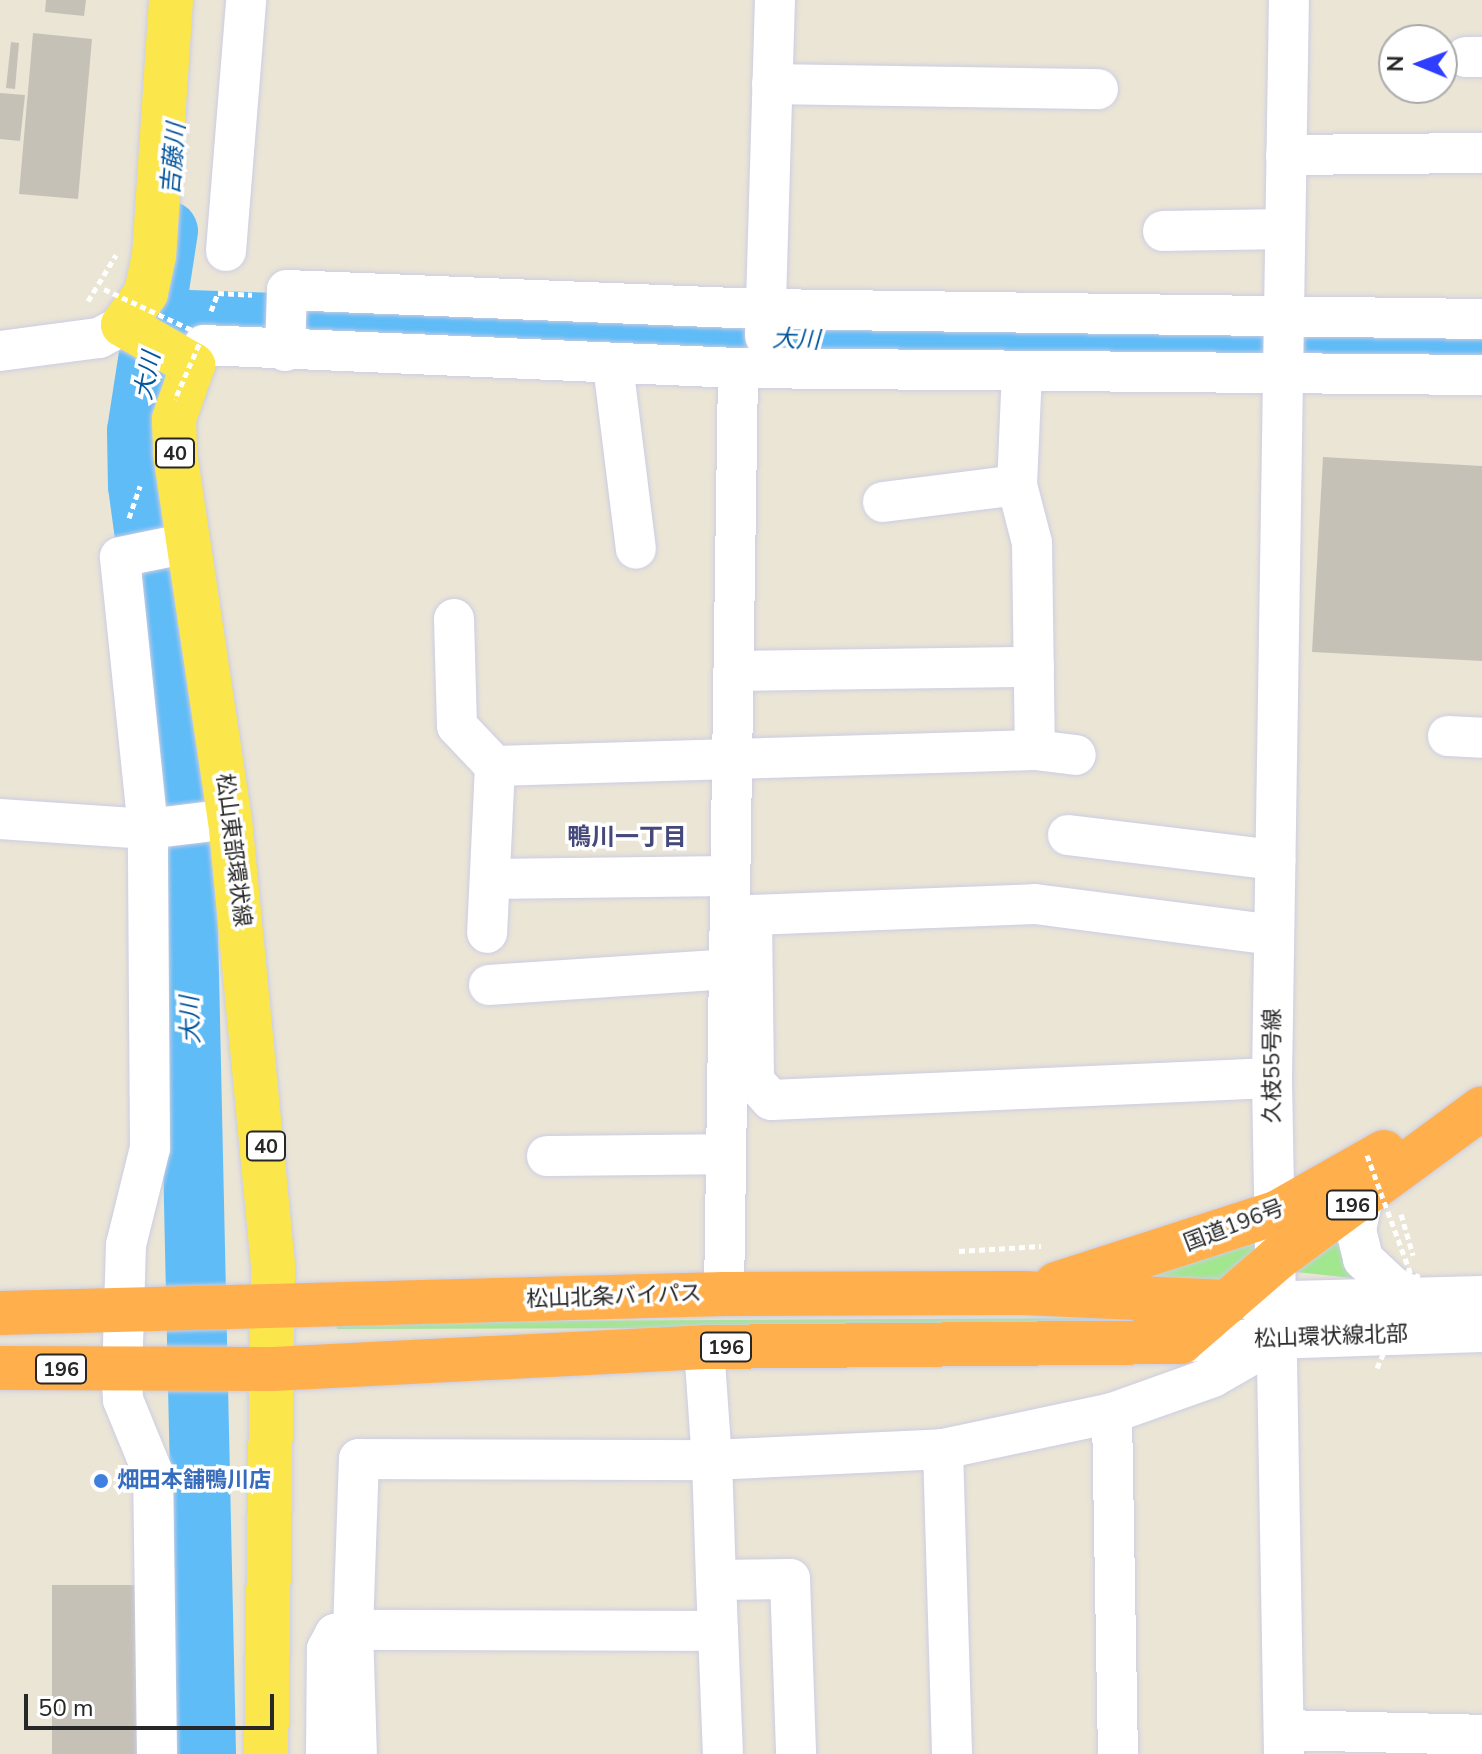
<!DOCTYPE html>
<meta charset="utf-8">
<style>
body{margin:0}
#map{position:relative;width:1482px;height:1754px;overflow:hidden;background:#ebe5d6;font-family:"Nunito Sans","Noto Sans JP",sans-serif}
div>[style]{position:absolute}
[style*='--x']{left:calc(var(--x)*1px);top:calc(var(--y)*1px);width:calc(var(--w)*1px);rotate:calc(var(--a)*1deg)}
.green>*{inset:0;background:#a1e78e}
.river>*{height:60px;margin:-30px;padding:0 30px;transform-origin:30px;border-radius:30px;background:#5fbcf7}
.building>*{inset:0;background:#c6c1b7}
.path>*{height:5px;margin-top:-2.5px;transform-origin:0;background:repeating-linear-gradient(90deg,#fff 0 6px,transparent 0 10px)}
.roads{filter:drop-shadow(0 0 2px #cccde2) drop-shadow(0 0 2px #cccde2)}
.minor>*{height:40px;margin:-20px;padding:0 20px;transform-origin:20px;border-radius:20px;background:#fff}
.major>*{height:44px;margin:-22px;padding:0 22px;transform-origin:22px;border-radius:22px;background:#fbe74c}
.highway>*{height:44px;margin:-22px;padding:0 22px;transform-origin:22px;border-radius:22px;background:#ffb04d}
.path-bridge>*{height:5px;margin-top:-2.5px;transform-origin:0;background:repeating-linear-gradient(90deg,#fff 0 6px,transparent 0 10px)}
.dots>*{width:22px;height:22px;translate:-50% -50%;box-sizing:border-box;border:4px solid #fff;border-radius:50%}
span{translate:-50% -50%;white-space:nowrap;text-align:center;line-height:1.15;-webkit-text-stroke:7px #fff;paint-order:stroke}
.shield-label span{padding:2px 6px;background:#fff;border:2px solid;border-radius:6px;-webkit-text-stroke-width:0}
.shield-label{font-size:20px;color:#272727;font-weight:700}
.street-label{font-size:22px;color:#272727}
.shop-label{font-size:22px;color:#366cbe;font-weight:700}
.left{translate:0 -50%;text-align:left}
.water-label{font-size:24px;color:#03569e;font-style:italic}
.neighbourhood-label{font-size:24px;color:#45487a;font-weight:700}
.north{position:absolute;left:1378px;top:24px;width:80px;height:80px;box-sizing:border-box;background:#fff;border:2px solid #a9a9a9;border-radius:50%;rotate:271deg;font-size:22px;font-weight:700;line-height:32px;text-align:center;color:#272727}
.north::after{content:'';display:block;margin:auto;width:28px;height:36px;background:#2f3dff;clip-path:polygon(50% 0,100% 100%,50% 72%,0 100%)}
.scale{position:absolute;left:24px;top:1694px;width:250px;height:36px;box-sizing:border-box;border:4px solid #272727;border-top:0;padding-left:10px;font-size:24px;line-height:28px;white-space:nowrap;color:#272727;-webkit-text-stroke:6px #fff;paint-order:stroke}
</style>
<div id="map">
<div class="green">
<i style="clip-path:polygon(1336px 1232px,1352px 1278px,1296px 1272px)"></i>
<i style="clip-path:polygon(1255px 1234px,1254px 1260px,1217px 1284px,1115px 1279px)"></i>
<i style="clip-path:polygon(1122px 1318px,1120px 1327px,337px 1329px,336px 1322px)"></i>
</div>
<div class="river">
<i style="--x:168;--y:231;--w:202;--a:98.8"></i>
<i style="--x:137;--y:431;--w:55;--a:89"></i>
<i style="--x:138;--y:486;--w:353;--a:82.2"></i>
<i style="--x:186;--y:836;--w:918;--a:88.75"></i>
<i style="--x:159;--y:319;--w:660;--a:1.91"></i>
<i style="--x:819;--y:341;--w:663;--a:0.35"></i>
</div>
<div class="building">
<i style="clip-path:polygon(46px 0,86px 0,84px 16px,45px 12px)"></i>
<i style="clip-path:polygon(33px 33px,92px 39px,78px 199px,19px 194px)"></i>
<i style="clip-path:polygon(11px 42px,19px 43px,15px 89px,6px 88px)"></i>
<i style="clip-path:polygon(0 93px,25px 95px,20px 141px,0 139px)"></i>
<i style="clip-path:polygon(1323px 457px,1482px 466px,1482px 661px,1312px 652px)"></i>
<i style="clip-path:polygon(52px 1585px,137px 1585px,139px 1754px,52px 1754px)"></i>
</div>
<div class="path">
<i style="--x:88;--y:301;--w:54;--a:-58.7"></i>
<i style="--x:211;--y:311;--w:19;--a:-69"></i>
<i style="--x:218;--y:293;--w:34;--a:3"></i>
<i style="--x:129;--y:518;--w:34;--a:-71"></i>
<i style="--x:1401;--y:1214;--w:43;--a:73.7"></i>
<i style="--x:959;--y:1251;--w:82;--a:-3.5"></i>
</div>
<div class="roads">
<div class="minor">
<i style="--x:1466;--y:57;--w:16;--a:0"></i>
<i style="--x:772;--y:84;--w:326;--a:0.9"></i>
<i style="--x:1286;--y:155;--w:196;--a:-0.6"></i>
<i style="--x:1163;--y:231;--w:122;--a:-0.9"></i>
<i style="--x:226;--y:251;--w:252;--a:-85.4"></i>
<i style="--x:765;--y:336;--w:336;--a:-88.3"></i>
<i style="--x:0;--y:351;--w:100;--a:-7.5"></i>
<i style="--x:99;--y:338;--w:27;--a:-28"></i>
<i style="--x:285;--y:351;--w:61;--a:-88.1"></i>
<i style="--x:287;--y:290;--w:478;--a:2.3"></i>
<i style="--x:765;--y:309;--w:717;--a:0.8"></i>
<i style="--x:193;--y:365;--w:23;--a:-61"></i>
<i style="--x:204;--y:345;--w:534;--a:2.47"></i>
<i style="--x:738;--y:368;--w:744;--a:0.54"></i>
<i style="--x:613;--y:365;--w:185;--a:82.9"></i>
<i style="--x:1022;--y:371;--w:114;--a:92.5"></i>
<i style="--x:1017;--y:485;--w:60;--a:75.5"></i>
<i style="--x:1032;--y:543;--w:207;--a:89.2"></i>
<i style="--x:883;--y:502;--w:135;--a:-7.2"></i>
<i style="--x:454;--y:619;--w:107;--a:88.4"></i>
<i style="--x:457;--y:726;--w:55;--a:46.5"></i>
<i style="--x:495;--y:766;--w:167;--a:92.7"></i>
<i style="--x:734;--y:671;--w:300;--a:-0.8"></i>
<i style="--x:1448;--y:736;--w:34;--a:3"></i>
<i style="--x:495;--y:766;--w:540;--a:-1.7"></i>
<i style="--x:1035;--y:750;--w:41;--a:7"></i>
<i style="--x:0;--y:819;--w:148;--a:3.9"></i>
<i style="--x:148;--y:829;--w:83;--a:-7"></i>
<i style="--x:1068;--y:835;--w:209;--a:6.9"></i>
<i style="--x:490;--y:879;--w:239;--a:-0.7"></i>
<i style="--x:489;--y:985;--w:239;--a:-3.8"></i>
<i style="--x:1272;--y:1078;--w:501;--a:177.49"></i>
<i style="--x:771;--y:1100;--w:25;--a:-132"></i>
<i style="--x:754;--y:1081;--w:166;--a:-90.7"></i>
<i style="--x:752;--y:915;--w:283;--a:-2.2"></i>
<i style="--x:1035;--y:904;--w:240;--a:7.4"></i>
<i style="--x:547;--y:1156;--w:177;--a:-0.6"></i>
<i style="--x:1363;--y:1197;--w:34;--a:102"></i>
<i style="--x:1356;--y:1230;--w:30;--a:76"></i>
<i style="--x:1363;--y:1259;--w:41;--a:43"></i>
<i style="--x:1393;--y:1287;--w:26;--a:25"></i>
<i style="--x:724;--y:1294;--w:926;--a:-89.13"></i>
<i style="--x:1254;--y:1302;--w:228;--a:-1.5"></i>
<i style="--x:1181;--y:1342;--w:301;--a:-1.9"></i>
<i style="--x:704;--y:1347;--w:113;--a:86"></i>
<i style="--x:712;--y:1460;--w:231;--a:-2.7"></i>
<i style="--x:943;--y:1449;--w:173;--a:-12"></i>
<i style="--x:1112;--y:1413;--w:341;--a:89"></i>
<i style="--x:1112;--y:1413;--w:107;--a:-19.6"></i>
<i style="--x:1213;--y:1377;--w:70;--a:-29.8"></i>
<i style="--x:943;--y:1449;--w:305;--a:88.3"></i>
<i style="--x:716;--y:1580;--w:74;--a:-0.8"></i>
<i style="--x:790;--y:1579;--w:175;--a:88"></i>
<i style="--x:718;--y:1631;--w:365;--a:-179.8"></i>
<i style="--x:353;--y:1630;--w:171;--a:-88"></i>
<i style="--x:359;--y:1459;--w:353;--a:0.2"></i>
<i style="--x:712;--y:1460;--w:120;--a:88.1"></i>
<i style="--x:716;--y:1580;--w:51;--a:87.8"></i>
<i style="--x:718;--y:1631;--w:123;--a:87.7"></i>
<i style="--x:1284;--y:1730;--w:198;--a:1.4"></i>
<i style="--x:157;--y:1754;--w:281;--a:-90.8"></i>
<i style="--x:153;--y:1473;--w:79;--a:-112.3"></i>
<i style="--x:123;--y:1400;--w:21;--a:-93"></i>
<i style="--x:122;--y:1379;--w:134;--a:-88.3"></i>
<i style="--x:126;--y:1245;--w:100;--a:-76.1"></i>
<i style="--x:150;--y:1148;--w:319;--a:-90.4"></i>
<i style="--x:148;--y:829;--w:273;--a:-95.9"></i>
<i style="--x:120;--y:557;--w:69;--a:-11.6"></i>
<i style="--x:326;--y:1754;--w:105;--a:-89.5"></i>
<i style="--x:327;--y:1649;--w:17;--a:-62"></i>
<i style="--x:335;--y:1634;--w:18;--a:-13"></i>
<i style="--x:353;--y:1630;--w:124;--a:88.2"></i>
<i style="--x:1284;--y:1754;--w:676;--a:-91.02"></i>
<i style="--x:1272;--y:1078;--w:1078;--a:-89.1"></i>
</div>
<div class="major">
<i style="--x:171;--y:0;--w:256;--a:93.8"></i>
<i style="--x:154;--y:255;--w:39;--a:102"></i>
<i style="--x:146;--y:293;--w:39;--a:126"></i>
<i style="--x:123;--y:325;--w:81;--a:29.7"></i>
<i style="--x:193;--y:365;--w:57;--a:109.4"></i>
<i style="--x:174;--y:419;--w:34;--a:88"></i>
<i style="--x:175;--y:453;--w:370;--a:81.5"></i>
<i style="--x:230;--y:819;--w:446;--a:84.5"></i>
<i style="--x:273;--y:1263;--w:491;--a:90.8"></i>
</div>
<div class="highway">
<i style="--x:1056;--y:1284;--w:231;--a:-17.9"></i>
<i style="--x:1276;--y:1213;--w:124;--a:-29.5"></i>
<i style="--x:0;--y:1313;--w:724;--a:-1.5"></i>
<i style="--x:724;--y:1294;--w:299;--a:-0.2"></i>
<i style="--x:1023;--y:1293;--w:205;--a:2.5"></i>
<i style="--x:0;--y:1368;--w:273;--a:0.2"></i>
<i style="--x:273;--y:1369;--w:432;--a:-2.9"></i>
<i style="--x:704;--y:1347;--w:477;--a:-0.6"></i>
<i style="--x:1181;--y:1342;--w:128;--a:-40.9"></i>
<i style="--x:1278;--y:1258;--w:253;--a:-36.3"></i>
</div>
</div>
<div class="path-bridge">
<i style="--x:104;--y:289;--w:109;--a:24.9"></i>
<i style="--x:203;--y:335;--w:70;--a:113.6"></i>
<i style="--x:1367;--y:1155;--w:136;--a:69.8"></i>
<i style="--x:1377;--y:1368;--w:103;--a:-66.4"></i>
</div>
<div class="dots">
<i style="left:101px;top:1481px;background:#3f7fe0"></i>
</div>
<div class="shield-label">
<span style="left:175px;top:453px">40</span>
<span style="left:266px;top:1146px">40</span>
<span style="left:1352px;top:1205px">196</span>
<span style="left:726px;top:1347px">196</span>
<span style="left:61px;top:1369px">196</span>
</div>
<div class="street-label">
<span style="left:233px;top:850px;rotate:83deg">松山東部環状線</span>
<span style="left:1273px;top:1066px;rotate:-90deg">久枝55号線</span>
<span style="left:1234px;top:1226px;rotate:-21deg">国道196号</span>
<span style="left:614px;top:1297px;rotate:-2deg">松山北条バイパス</span>
<span style="left:1331px;top:1337px;rotate:-2deg">松山環状線北部</span>
</div>
<div class="shop-label">
<span class="left" style="left:117px;top:1481px">畑田本舗鴨川店</span>
</div>
<div class="water-label">
<span style="left:174px;top:159px;rotate:-85deg">吉藤川</span>
<span style="left:796px;top:340px;rotate:2deg">大川</span>
<span style="left:148px;top:376px;rotate:-79deg">大川</span>
<span style="left:191px;top:1020px;rotate:-92deg">大川</span>
</div>
<div class="neighbourhood-label">
<span style="left:627px;top:838px">鴨川一丁目</span>
</div>
<div class="north">N</div>
<div class="scale">50 m</div>
</div>
